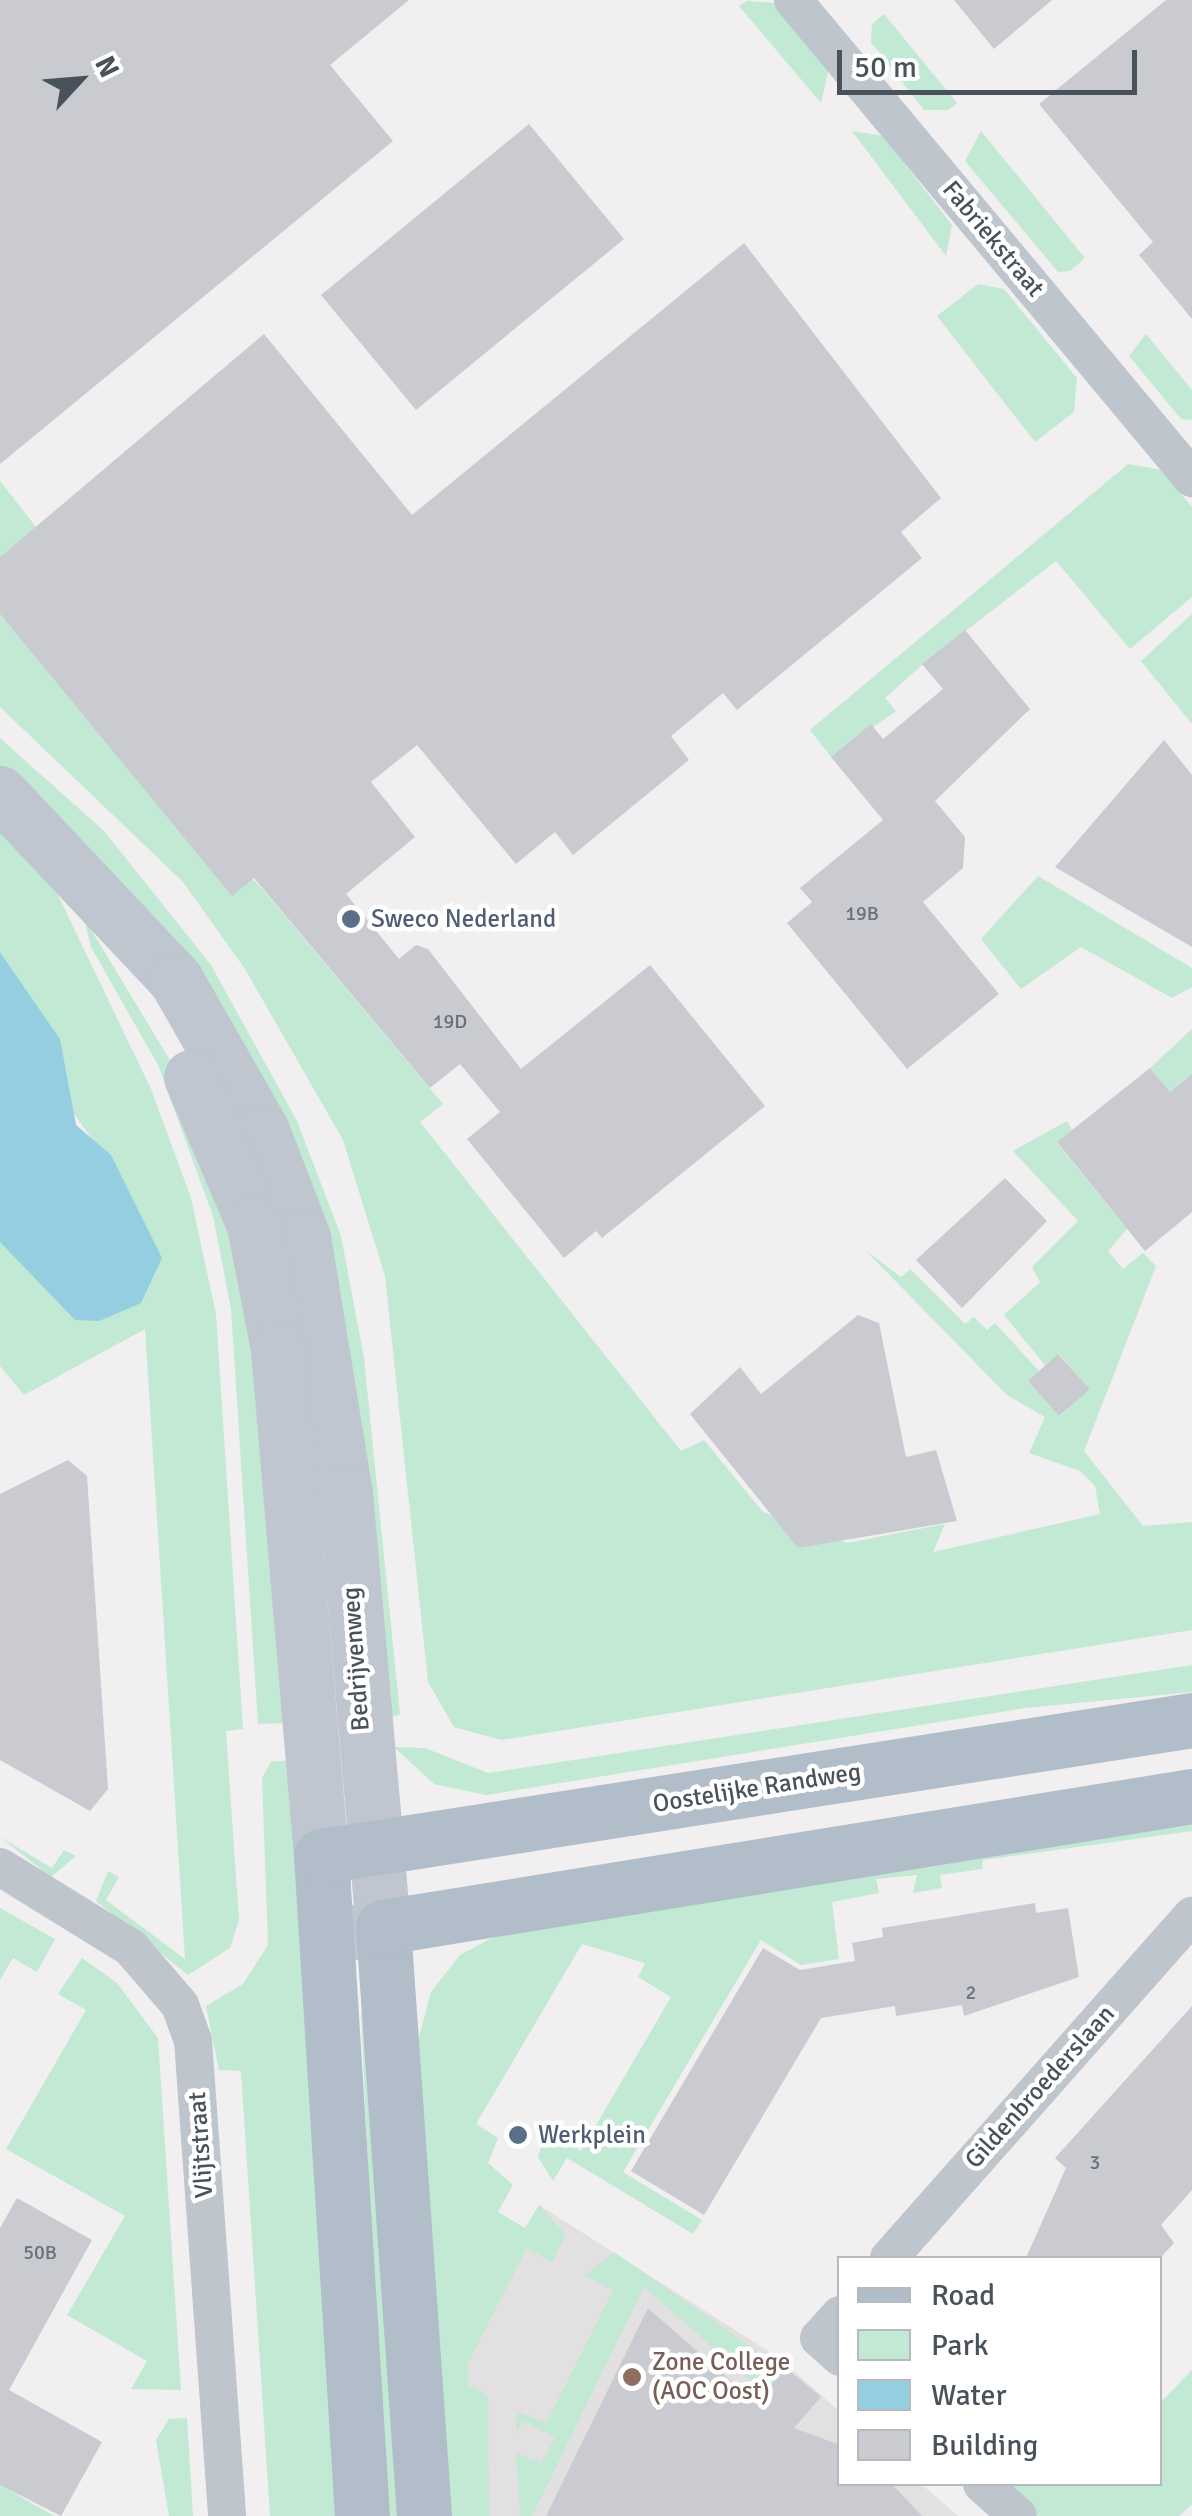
<!DOCTYPE html>
<style>
body{margin:0}
#map{position:relative;width:1192px;height:2516px;overflow:hidden;background:#f1efef;font-family:Signika,sans-serif}
div>[style]{position:absolute}
[style*='--x']{left:calc(var(--x)*1px);top:calc(var(--y)*1px);width:calc(var(--w)*1px);rotate:calc(var(--a)*1deg)}
.education>*{inset:0;background:#e2e0e0}
.green>*{inset:0;background:#c2e9d4}
.water>*{inset:0;background:#95cde1}
.building>*{inset:0;background:#c9cbd1}
.street>*{height:38px;margin:-19px;padding:0 19px;transform-origin:19px;border-radius:19px;background:#bfc5cc}
.secondary>*{height:55px;margin:-27.5px;padding:0 27.5px;transform-origin:27.5px;border-radius:27.5px;background:#bfc6d0}
.primary>*{height:55px;margin:-27.5px;padding:0 27.5px;transform-origin:27.5px;border-radius:27.5px;background:#b2bdca}
.dots>*{width:28px;height:28px;translate:-50% -50%;box-sizing:border-box;border:5px solid #fff;border-radius:50%}
span{translate:-50% -50%;white-space:nowrap;text-align:center;line-height:1.15;-webkit-text-stroke:9px #fff;paint-order:stroke}
.number-label{font-size:20px;color:#697078}
.number-label span{-webkit-text-stroke-width:0}
.street-label{font-size:25px;color:#49515a}
.service-label{font-size:25px;color:#4e5e75}
.left{translate:0 -50%;text-align:left}
.education-label{font-size:25px;color:#785e54}
.legend{position:absolute;left:837px;top:2256px;width:325px;height:230px;box-sizing:border-box;background:#fff;border:2px solid #b6b9bd;margin:0;padding:12px 18px;list-style:none;font-size:30px;color:#49515a}
.legend li{display:flex;align-items:center;gap:20px;height:50px}
.legend b{width:50px;border:2px solid #b6b9bd}
.north{position:absolute;left:30px;top:30px;width:100px;height:100px;-webkit-text-stroke:8px #fff;paint-order:stroke;rotate:64deg;font-size:28px;font-weight:700;line-height:40px;text-align:center;color:#49515a}
.north::after{content:'';display:block;margin:auto;width:35px;height:45px;background:#49515a;clip-path:polygon(50% 0,100% 100%,50% 72%,0 100%)}
.scale{position:absolute;left:837px;top:50px;width:300px;height:45px;box-sizing:border-box;border:5px solid #49515a;border-top:0;padding-left:12px;font-size:30px;line-height:35px;white-space:nowrap;color:#49515a;-webkit-text-stroke:8px #fff;paint-order:stroke}
</style>
<div id="map">
<div class="education">
<i style="clip-path:polygon(539px 2205px,779px 2358px,839px 2411px,840px 2484px,921px 2484px,958px 2516px,471px 2516px,460px 2343px)"></i>
</div>
<div class="green">
<i style="clip-path:polygon(747px 1px,776px 3px,829px 68px,821px 103px,739px 6px)"></i>
<i style="clip-path:polygon(884px 14px,957px 103px,948px 110px,924px 110px,871px 42px,872px 24px)"></i>
<i style="clip-path:polygon(852px 131px,883px 136px,952px 225px,946px 256px)"></i>
<i style="clip-path:polygon(981px 131px,1085px 258px,1070px 271px,1058px 272px,965px 161px)"></i>
<i style="clip-path:polygon(978px 284px,1004px 289px,1077px 378px,1074px 412px,1035px 442px,937px 316px)"></i>
<i style="clip-path:polygon(1146px 334px,1192px 390px,1192px 420px,1181px 419px,1129px 356px)"></i>
<i style="clip-path:polygon(1128px 464px,1162px 470px,1192px 507px,1192px 597px,1130px 649px,1056px 561px,923px 664px,885px 698px,896px 711px,831px 757px,810px 730px)"></i>
<i style="clip-path:polygon(0 481px,36px 527px,0 557px)"></i>
<i style="clip-path:polygon(0 614px,232px 895px,252px 879px,259px 885px,443px 1104px,420px 1122px,681px 1451px,704px 1440px,763px 1512px,847px 1543px,945px 1524px,933px 1552px,1100px 1514px,1095px 1486px,1080px 1471px,1029px 1453px,1045px 1417px,1007px 1395px,865px 1250px,901px 1277px,910px 1269px,965px 1324px,974px 1317px,987px 1330px,995px 1323px,1039px 1371px,1028px 1381px,1060px 1416px,1089px 1388px,1059px 1354px,1045px 1365px,1004px 1315px,1040px 1282px,1032px 1267px,1078px 1221px,1013px 1151px,1067px 1121px,1072px 1130px,1057px 1143px,1127px 1229px,1108px 1251px,1123px 1269px,1143px 1253px,1156px 1266px,1084px 1451px,1143px 1526px,1192px 1522px,1192px 1630px,501px 1740px,454px 1727px,428px 1682px,385px 1276px,343px 1140px,245px 969px,183px 882px,0 707px)"></i>
<i style="clip-path:polygon(1192px 614px,1192px 724px,1141px 661px)"></i>
<i style="clip-path:polygon(0 738px,104px 831px,211px 965px,297px 1121px,341px 1236px,364px 1358px,400px 1714px,382px 1721px,304px 1195px,0 768px)"></i>
<i style="clip-path:polygon(0 826px,56px 891px,151px 1089px,191px 1198px,216px 1314px,243px 1729px,226px 1731px,239px 1920px,230px 1948px,188px 1975px,96px 1901px,108px 1871px,119px 1877px,106px 1900px,185px 1959px,145px 1329px,24px 1395px,0 1366px,0 1213px,92px 1139px,68px 1105px,60px 1039px,0 952px)"></i>
<i style="clip-path:polygon(1038px 876px,1192px 968px,1192px 987px,1172px 998px,1081px 947px,1021px 989px,981px 939px)"></i>
<i style="clip-path:polygon(83px 916px,183px 1082px,241px 1247px,289px 1723px,258px 1724px,231px 1309px,213px 1216px,158px 1065px,91px 947px)"></i>
<i style="clip-path:polygon(1192px 1029px,1192px 1074px,1170px 1092px,1150px 1068px)"></i>
<i style="clip-path:polygon(1192px 1665px,1192px 1692px,1025px 1708px,486px 1795px,434px 1784px,394px 1747px,425px 1748px,488px 1773px)"></i>
<i style="clip-path:polygon(290px 1760px,341px 2516px,270px 2516px,241px 2071px,219px 2070px,206px 2006px,243px 1984px,268px 1945px,262px 1778px,271px 1762px)"></i>
<i style="clip-path:polygon(1192px 1819px,1192px 1831px,983px 1860px,982px 1869px,940px 1875px,942px 1888px,913px 1893px,917px 1875px,876px 1879px,879px 1893px,832px 1902px,839px 1959px,801px 1965px,761px 1940px,623px 2172px,702px 2220px,693px 2234px,567px 2158px,553px 2181px,538px 2157px,546px 2131px,581px 2151px,671px 1997px,638px 1977px,645px 1963px,582px 1944px,476px 2124px,498px 2138px,488px 2163px,513px 2185px,498px 2212px,525px 2228px,539px 2205px,566px 2235px,552px 2262px,527px 2248px,467px 2365px,469px 2386px,488px 2395px,489px 2516px,445px 2516px,416px 2048px,431px 1992px,460px 1955px,499px 1934px)"></i>
<i style="clip-path:polygon(0 1837px,52px 1868px,64px 1850px,76px 1856px,51px 1877px)"></i>
<i style="clip-path:polygon(0 1908px,55px 1939px,37px 1972px,13px 1958px,0 1980px)"></i>
<i style="clip-path:polygon(82px 1958px,117px 1983px,158px 2038px,181px 2390px,131px 2389px,147px 2361px,67px 2315px,125px 2216px,6px 2149px,86px 2010px,58px 1994px)"></i>
<i style="clip-path:polygon(361px 2013px,366px 2015px,403px 2516px,384px 2516px)"></i>
<i style="clip-path:polygon(614px 2252px,822px 2396px,765px 2393px,644px 2287px,532px 2516px,520px 2516px,516px 2453px,541px 2463px,555px 2438px,524px 2421px,516px 2433px,516px 2421px,519px 2412px,546px 2423px,613px 2291px,585px 2275px)"></i>
<i style="clip-path:polygon(1192px 2370px,1192px 2504px,1179px 2516px,1039px 2516px,1003px 2484px,1160px 2484px,1160px 2403px)"></i>
<i style="clip-path:polygon(187px 2418px,193px 2516px,169px 2516px,156px 2440px,169px 2419px)"></i>
<i style="clip-path:polygon(0 2485px,54px 2516px,0 2516px)"></i>
</div>
<div class="water">
<i style="clip-path:polygon(0 952px,60px 1039px,76px 1125px,111px 1155px,162px 1258px,141px 1303px,99px 1321px,75px 1320px,0 1242px)"></i>
</div>
<div class="building">
<i style="clip-path:polygon(0 0,409px 0,330px 65px,393px 141px,0 464px)"></i>
<i style="clip-path:polygon(954px 0,1052px 0,994px 49px)"></i>
<i style="clip-path:polygon(1166px 0,1192px 0,1192px 319px,1139px 255px,1153px 242px,1039px 104px)"></i>
<i style="clip-path:polygon(529px 124px,624px 239px,416px 410px,321px 295px)"></i>
<i style="clip-path:polygon(744px 243px,941px 498px,901px 532px,922px 558px,737px 710px,723px 693px,671px 736px,689px 760px,573px 855px,555px 832px,516px 864px,417px 745px,371px 782px,415px 837px,346px 894px,399px 959px,416px 945px,428px 949px,521px 1069px,650px 965px,765px 1106px,602px 1238px,596px 1231px,564px 1258px,467px 1139px,500px 1112px,460px 1064px,430px 1088px,254px 878px,232px 896px,0 614px,0 557px,264px 334px,412px 515px)"></i>
<i style="clip-path:polygon(965px 630px,1030px 709px,935px 801px,965px 837px,963px 868px,923px 902px,999px 994px,907px 1069px,787px 923px,812px 902px,800px 888px,883px 820px,831px 757px,871px 724px,883px 739px,943px 689px,922px 664px)"></i>
<i style="clip-path:polygon(1164px 740px,1192px 775px,1192px 947px,1055px 867px)"></i>
<i style="clip-path:polygon(1150px 1068px,1170px 1092px,1192px 1074px,1192px 1212px,1145px 1251px,1057px 1142px)"></i>
<i style="clip-path:polygon(1005px 1178px,1047px 1221px,962px 1308px,916px 1260px)"></i>
<i style="clip-path:polygon(858px 1315px,879px 1323px,906px 1457px,936px 1450px,957px 1521px,798px 1548px,690px 1414px,740px 1367px,761px 1394px)"></i>
<i style="clip-path:polygon(1058px 1354px,1090px 1389px,1059px 1416px,1028px 1381px)"></i>
<i style="clip-path:polygon(68px 1460px,87px 1476px,108px 1789px,90px 1811px,0 1760px,0 1494px)"></i>
<i style="clip-path:polygon(1035px 1903px,1036px 1913px,1068px 1908px,1079px 1977px,964px 2016px,962px 2005px,896px 2016px,895px 2006px,821px 2018px,704px 2215px,631px 2171px,763px 1948px,800px 1970px,855px 1961px,852px 1943px,883px 1937px,882px 1928px)"></i>
<i style="clip-path:polygon(1192px 2006px,1192px 2190px,1161px 2225px,1174px 2243px,1160px 2258px,1026px 2258px,1066px 2168px,1055px 2158px)"></i>
<i style="clip-path:polygon(17px 2198px,92px 2240px,9px 2390px,102px 2442px,61px 2516px,0 2485px,0 2228px)"></i>
<i style="clip-path:polygon(648px 2308px,756px 2403px,786px 2368px,821px 2397px,794px 2428px,840px 2445px,840px 2484px,892px 2484px,922px 2516px,546px 2516px)"></i>
</div>
<div class="street">
<i style="--x:793;--y:0;--w:623;--a:50.15"></i>
<i style="--x:0;--y:1867;--w:154;--a:31.7"></i>
<i style="--x:131;--y:1948;--w:75;--a:49.3"></i>
<i style="--x:180;--y:2005;--w:37;--a:70"></i>
<i style="--x:193;--y:2040;--w:477;--a:85.9"></i>
<i style="--x:889;--y:2258;--w:457;--a:-48.5"></i>
<i style="--x:840;--y:2315;--w:31;--a:132"></i>
<i style="--x:819;--y:2338;--w:28;--a:42"></i>
<i style="--x:982;--y:2484;--w:48;--a:41.6"></i>
</div>
<div class="secondary">
<i style="--x:0;--y:793;--w:257;--a:46.7"></i>
<i style="--x:176;--y:980;--w:174;--a:60.3"></i>
<i style="--x:262;--y:1131;--w:114;--a:68.9"></i>
<i style="--x:303;--y:1237;--w:259;--a:80.7"></i>
<i style="--x:345;--y:1493;--w:436;--a:85"></i>
<i style="--x:383;--y:1927;--w:48;--a:170.3"></i>
<i style="--x:191;--y:1077;--w:161;--a:66.9"></i>
<i style="--x:254;--y:1225;--w:126;--a:79"></i>
<i style="--x:278;--y:1349;--w:509;--a:85.15"></i>
</div>
<div class="primary">
<i style="--x:362;--y:2516;--w:661;--a:-93.55"></i>
<i style="--x:321;--y:1856;--w:882;--a:-8.87"></i>
<i style="--x:424;--y:2516;--w:590;--a:-93.98"></i>
<i style="--x:383;--y:1927;--w:820;--a:-9.2"></i>
</div>
<div class="dots">
<i style="left:351px;top:919px;background:#5c6f8a"></i>
<i style="left:518px;top:2135px;background:#5c6f8a"></i>
<i style="left:632px;top:2377px;background:#8d6e63"></i>
</div>
<div class="number-label">
<span style="left:862px;top:913px">19B</span>
<span style="left:450px;top:1021px">19D</span>
<span style="left:971px;top:1992px">2</span>
<span style="left:1095px;top:2162px">3</span>
<span style="left:40px;top:2252px">50B</span>
</div>
<div class="street-label">
<span style="left:993px;top:239px;rotate:50deg">Fabriekstraat</span>
<span style="left:356px;top:1659px;rotate:-94deg">Bedrijvenweg</span>
<span style="left:757px;top:1788px;rotate:-9deg">Oostelijke Randweg</span>
<span style="left:1040px;top:2087px;rotate:-48deg">Gildenbroederslaan</span>
<span style="left:201px;top:2145px;rotate:-94deg">Vlijtstraat</span>
</div>
<div class="service-label">
<span class="left" style="left:371px;top:919px">Sweco Nederland</span>
<span class="left" style="left:538px;top:2135px">Werkplein</span>
</div>
<div class="education-label">
<span class="left" style="left:652px;top:2377px">Zone College<br>(AOC Oost)</span>
</div>
<ul class="legend">
<li><b style="height:12px;background:#b2bdca"></b>Road</li>
<li><b style="height:28px;background:#c2e9d4"></b>Park</li>
<li><b style="height:28px;background:#95cde1"></b>Water</li>
<li><b style="height:28px;background:#c9cbd1"></b>Building</li>
</ul>
<div class="north">N</div>
<div class="scale">50 m</div>
</div>
